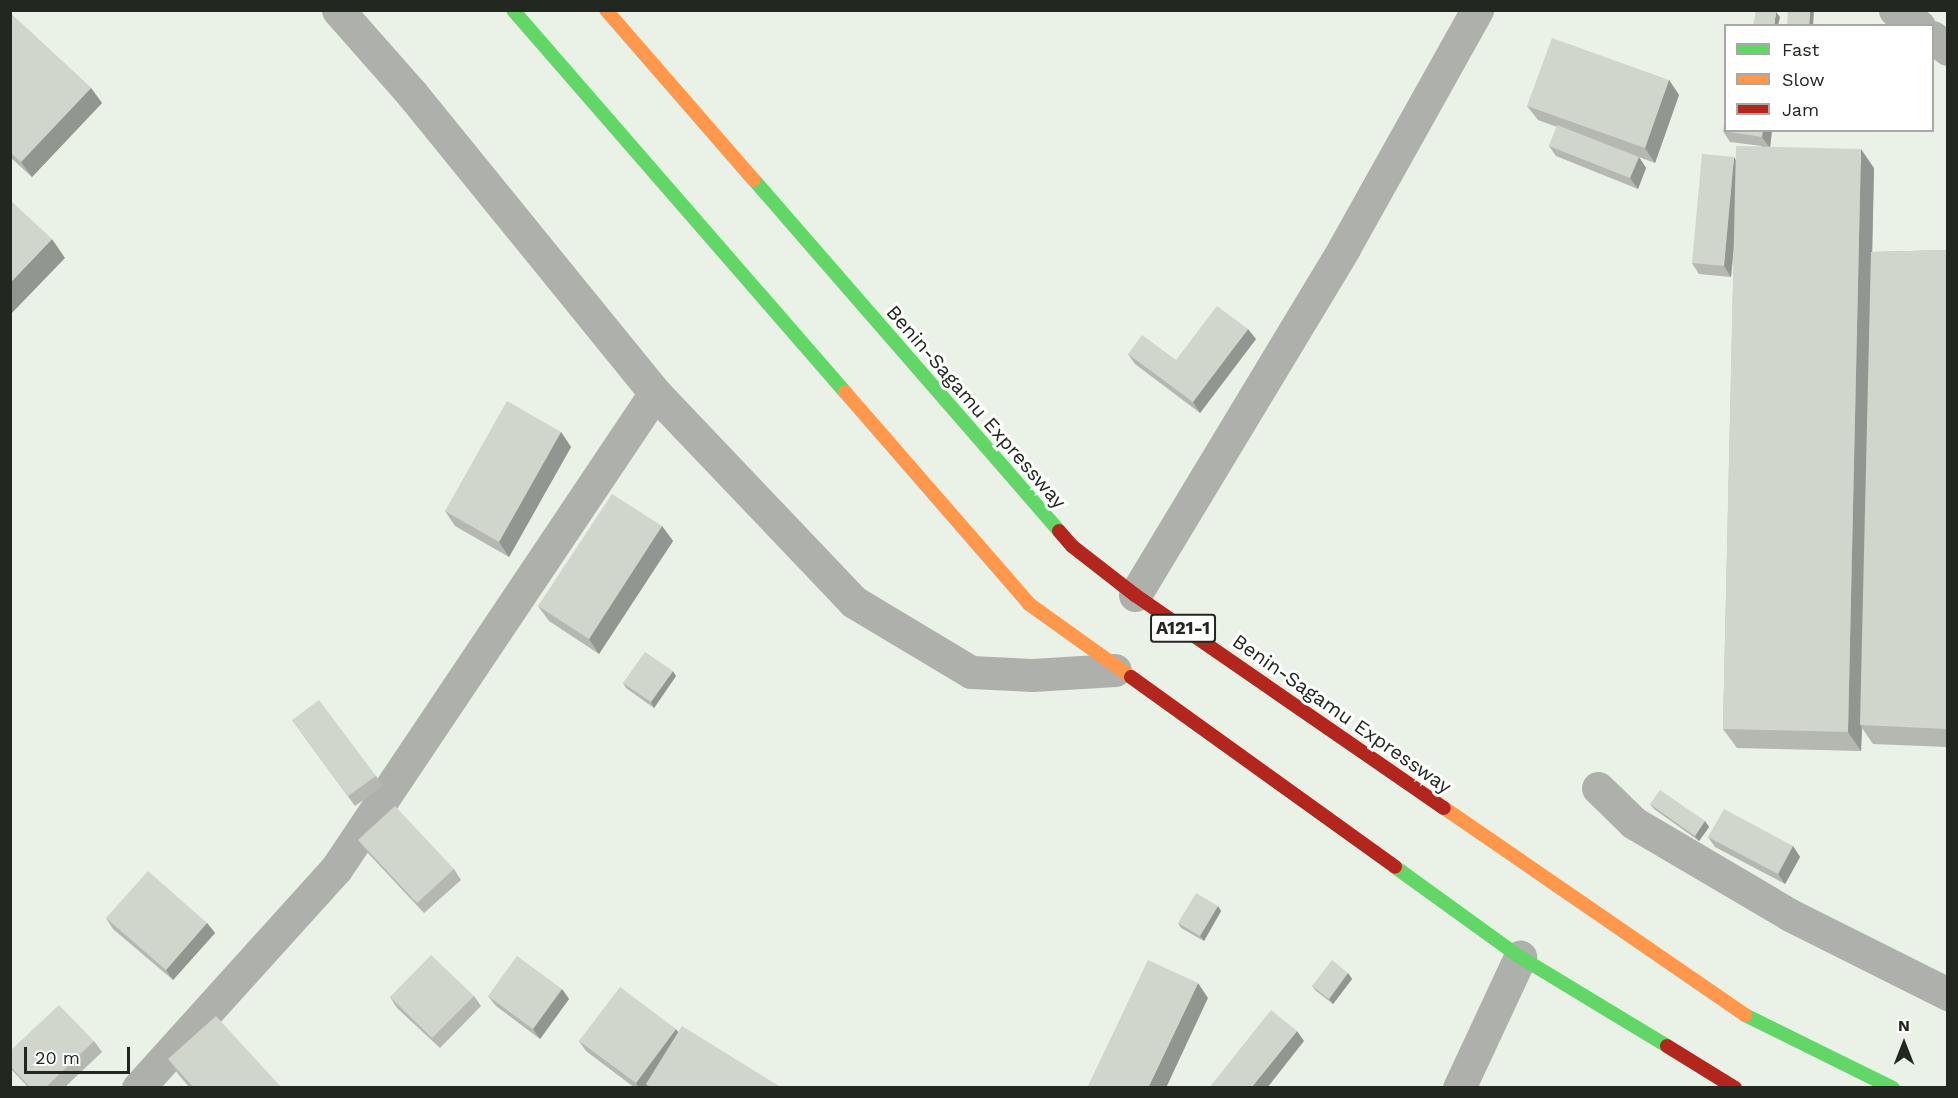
<!DOCTYPE html>
<style>
body{margin:0}
#map{position:relative;width:1958px;height:1098px;overflow:hidden;background:#eaf1e6;font-family:"Work Sans",sans-serif}
div>[style]{position:absolute}
[style*='--x']{left:calc(var(--x)*1px);top:calc(var(--y)*1px);width:calc(var(--w)*1px);rotate:calc(var(--a)*1deg)}
.street>*{height:33px;margin:-16.5px;padding:0 16.5px;transform-origin:16.5px;border-radius:16.5px;background:#aeb0ac}
.fast>*{height:14px;margin:-7px;padding:0 7px;transform-origin:7px;border-radius:7px;background:#63d668}
.slow>*{height:14px;margin:-7px;padding:0 7px;transform-origin:7px;border-radius:7px;background:#ff974d}
.jam>*{height:14px;margin:-7px;padding:0 7px;transform-origin:7px;border-radius:7px;background:#b3261e}
.wall>*{inset:0;background:#b4b8b0}
.shaded-wall>*{inset:0;background:#929690}
.building>*{inset:0;background:#d1d6cd}
span{translate:-50% -50%;white-space:nowrap;text-align:center;line-height:1.15;-webkit-text-stroke:6px #fff;paint-order:stroke}
.shield-label span{padding:2px 4px;background:#fff;border:2px solid;border-radius:4px;-webkit-text-stroke-width:0}
.shield-label{font-size:18px;color:#22271f;font-weight:700}
.street-label{font-size:20px;color:#22271f}
.frame{position:absolute;inset:0;border:12px solid #22271f;pointer-events:none}
.legend{position:absolute;left:1724px;top:24px;width:210px;height:108px;box-sizing:border-box;background:#fff;border:2px solid #a7a9a5;margin:0;padding:8px 10px;list-style:none;font-size:18px;color:#22271f}
.legend li{display:flex;align-items:center;gap:12px;height:30px}
.legend b{width:30px;border:2px solid #a7a9a5}
.north{position:absolute;left:1874px;top:1014px;width:60px;height:60px;-webkit-text-stroke:4px #fff;paint-order:stroke;rotate:0deg;font-size:16px;font-weight:700;line-height:24px;text-align:center;color:#22271f}
.north::after{content:'';display:block;margin:auto;width:21px;height:27px;background:#22271f;clip-path:polygon(50% 0,100% 100%,50% 72%,0 100%)}
.scale{position:absolute;left:24px;top:1047px;width:106px;height:27px;box-sizing:border-box;border:3px solid #22271f;border-top:0;padding-left:8px;font-size:18px;line-height:21px;white-space:nowrap;color:#22271f;-webkit-text-stroke:4px #fff;paint-order:stroke}
</style>
<div id="map">
<div class="street">
<i style="--x:338;--y:10;--w:112;--a:48.6"></i>
<i style="--x:412;--y:94;--w:385;--a:50.9"></i>
<i style="--x:655;--y:393;--w:289;--a:46.4"></i>
<i style="--x:854;--y:602;--w:136;--a:30.9"></i>
<i style="--x:971;--y:672;--w:61;--a:2.8"></i>
<i style="--x:1032;--y:675;--w:83;--a:-3.4"></i>
<i style="--x:1895;--y:10;--w:29;--a:34"></i>
<i style="--x:1932;--y:37;--w:20;--a:37"></i>
<i style="--x:1135;--y:595;--w:405;--a:-58.9"></i>
<i style="--x:1344;--y:248;--w:273;--a:-60.8"></i>
<i style="--x:1598;--y:788;--w:50;--a:44.2"></i>
<i style="--x:1634;--y:823;--w:181;--a:30.5"></i>
<i style="--x:1790;--y:915;--w:177;--a:26.6"></i>
<i style="--x:138;--y:1088;--w:295;--a:-47.9"></i>
<i style="--x:336;--y:869;--w:573;--a:-56.17"></i>
<i style="--x:1459;--y:1088;--w:145;--a:-65"></i>
</div>
<div class="fast">
<i style="--x:513;--y:10;--w:506;--a:49.01"></i>
<i style="--x:754;--y:180;--w:465;--a:49"></i>
<i style="--x:1395;--y:867;--w:154;--a:35.8"></i>
<i style="--x:1520;--y:957;--w:172;--a:31.2"></i>
<i style="--x:1745;--y:1015;--w:165;--a:26.3"></i>
</div>
<div class="slow">
<i style="--x:606;--y:10;--w:225;--a:49"></i>
<i style="--x:845;--y:392;--w:281;--a:49"></i>
<i style="--x:1029;--y:604;--w:125;--a:35.6"></i>
<i style="--x:1444;--y:808;--w:365;--a:34.5"></i>
</div>
<div class="jam">
<i style="--x:1059;--y:531;--w:20;--a:49"></i>
<i style="--x:1072;--y:546;--w:80;--a:37.9"></i>
<i style="--x:1135;--y:595;--w:375;--a:34.6"></i>
<i style="--x:1131;--y:677;--w:325;--a:35.7"></i>
<i style="--x:1667;--y:1046;--w:80;--a:31.7"></i>
</div>
<div class="wall">
<i style="clip-path:polygon(10px 13px,91px 88px,102px 103px,32px 177px,10px 157px)"></i>
<i style="clip-path:polygon(1669px 80px,1679px 95px,1655px 163px,1628px 153px,1639px 157px,1646px 168px,1638px 189px,1556px 156px,1549px 146px,1557px 127px,1538px 120px,1527px 106px)"></i>
<i style="clip-path:polygon(1772px 130px,1770px 147px,1874px 168px,1872px 252px,1947px 250px,1947px 747px,1873px 744px,1862px 728px,1861px 751px,1737px 748px,1723px 729px,1734px 246px,1731px 277px,1699px 274px,1692px 263px,1736px 160px,1762px 146px,1730px 142px,1723px 131px)"></i>
<i style="clip-path:polygon(1256px 339px,1200px 413px,1135px 364px,1128px 354px,1176px 360px)"></i>
<i style="clip-path:polygon(561px 432px,571px 447px,509px 557px,455px 526px,445px 511px)"></i>
<i style="clip-path:polygon(662px 526px,673px 541px,599px 654px,549px 621px,538px 606px)"></i>
<i style="clip-path:polygon(676px 676px,654px 708px,626px 688px,623px 683px)"></i>
<i style="clip-path:polygon(292px 720px,376px 776px,383px 786px,355px 806px)"></i>
<i style="clip-path:polygon(1650px 804px,1705px 821px,1709px 827px,1699px 841px,1654px 809px)"></i>
<i style="clip-path:polygon(1708px 837px,1793px 846px,1800px 857px,1785px 884px,1715px 847px)"></i>
<i style="clip-path:polygon(358px 840px,454px 869px,461px 880px,424px 913px,365px 850px)"></i>
<i style="clip-path:polygon(1218px 906px,1221px 911px,1204px 941px,1181px 928px,1178px 923px)"></i>
<i style="clip-path:polygon(106px 918px,207px 923px,215px 933px,173px 980px,113px 929px)"></i>
<i style="clip-path:polygon(1348px 973px,1352px 979px,1333px 1004px,1316px 991px,1312px 986px)"></i>
<i style="clip-path:polygon(562px 989px,569px 999px,540px 1039px,496px 1006px,488px 996px)"></i>
<i style="clip-path:polygon(474px 996px,481px 1006px,440px 1048px,397px 1008px,390px 997px)"></i>
<i style="clip-path:polygon(678px 1032px,782px 1088px,648px 1088px,648px 1087px,647px 1088px,635px 1088px,586px 1051px,579px 1041px)"></i>
<i style="clip-path:polygon(94px 1041px,102px 1052px,64px 1088px,29px 1088px,10px 1068px,10px 1051px)"></i>
<i style="clip-path:polygon(168px 1059px,282px 1088px,190px 1088px,178px 1074px)"></i>
</div>
<div class="shaded-wall">
<i style="clip-path:polygon(1810px 10px,1814px 10px,1813px 26px,1809px 26px)"></i>
<i style="clip-path:polygon(1776px 12px,1780px 17px,1778px 26px,1774px 26px)"></i>
<i style="clip-path:polygon(1669px 80px,1679px 95px,1655px 163px,1645px 148px)"></i>
<i style="clip-path:polygon(91px 88px,102px 103px,32px 177px,21px 162px)"></i>
<i style="clip-path:polygon(1763px 130px,1772px 130px,1770px 148px,1762px 137px)"></i>
<i style="clip-path:polygon(1861px 149px,1874px 168px,1862px 726px,1860px 725px,1862px 728px,1861px 751px,1848px 732px)"></i>
<i style="clip-path:polygon(1639px 157px,1646px 168px,1638px 189px,1630px 178px)"></i>
<i style="clip-path:polygon(1734px 157px,1741px 168px,1731px 277px,1724px 266px)"></i>
<i style="clip-path:polygon(52px 239px,65px 258px,10px 315px,10px 283px)"></i>
<i style="clip-path:polygon(1248px 329px,1256px 339px,1200px 413px,1193px 402px)"></i>
<i style="clip-path:polygon(561px 432px,571px 447px,509px 557px,499px 542px)"></i>
<i style="clip-path:polygon(662px 526px,673px 541px,599px 654px,589px 639px)"></i>
<i style="clip-path:polygon(673px 671px,676px 676px,654px 708px,651px 702px)"></i>
<i style="clip-path:polygon(1705px 821px,1709px 827px,1699px 841px,1695px 836px)"></i>
<i style="clip-path:polygon(1793px 846px,1800px 857px,1785px 884px,1778px 874px)"></i>
<i style="clip-path:polygon(1218px 906px,1221px 911px,1204px 941px,1200px 936px)"></i>
<i style="clip-path:polygon(207px 923px,215px 933px,173px 980px,166px 970px)"></i>
<i style="clip-path:polygon(1348px 973px,1352px 979px,1333px 1004px,1329px 999px)"></i>
<i style="clip-path:polygon(1198px 983px,1208px 998px,1166px 1088px,1148px 1088px)"></i>
<i style="clip-path:polygon(562px 989px,569px 999px,540px 1039px,533px 1029px)"></i>
<i style="clip-path:polygon(676px 1029px,683px 1039px,646px 1084px,648px 1087px,647px 1088px,639px 1088px,636px 1083px)"></i>
<i style="clip-path:polygon(1297px 1031px,1304px 1041px,1267px 1088px,1251px 1088px)"></i>
</div>
<div class="building">
<i style="clip-path:polygon(1756px 10px,1776px 12px,1774px 26px,1753px 26px)"></i>
<i style="clip-path:polygon(1788px 10px,1810px 10px,1809px 26px,1787px 26px)"></i>
<i style="clip-path:polygon(10px 13px,91px 88px,21px 162px,10px 152px)"></i>
<i style="clip-path:polygon(1552px 38px,1669px 80px,1645px 148px,1527px 106px)"></i>
<i style="clip-path:polygon(1725px 114px,1725px 130px,1763px 130px,1762px 137px,1723px 131px)"></i>
<i style="clip-path:polygon(1557px 125px,1639px 157px,1630px 178px,1549px 146px)"></i>
<i style="clip-path:polygon(1736px 146px,1861px 149px,1848px 732px,1723px 729px)"></i>
<i style="clip-path:polygon(1702px 154px,1734px 157px,1724px 266px,1692px 263px)"></i>
<i style="clip-path:polygon(10px 200px,52px 239px,10px 283px)"></i>
<i style="clip-path:polygon(1947px 250px,1947px 729px,1860px 725px,1871px 252px)"></i>
<i style="clip-path:polygon(1217px 306px,1248px 329px,1193px 402px,1128px 354px,1142px 335px,1176px 360px)"></i>
<i style="clip-path:polygon(507px 401px,561px 432px,499px 542px,445px 511px)"></i>
<i style="clip-path:polygon(612px 494px,662px 526px,589px 639px,538px 606px)"></i>
<i style="clip-path:polygon(645px 652px,673px 671px,651px 702px,623px 683px)"></i>
<i style="clip-path:polygon(319px 700px,376px 776px,348px 796px,292px 720px)"></i>
<i style="clip-path:polygon(1660px 790px,1705px 821px,1695px 836px,1650px 804px)"></i>
<i style="clip-path:polygon(395px 806px,454px 869px,417px 903px,358px 840px)"></i>
<i style="clip-path:polygon(1724px 809px,1793px 846px,1778px 874px,1708px 837px)"></i>
<i style="clip-path:polygon(148px 871px,207px 923px,166px 970px,106px 918px)"></i>
<i style="clip-path:polygon(1196px 893px,1218px 906px,1200px 936px,1178px 923px)"></i>
<i style="clip-path:polygon(431px 955px,474px 996px,432px 1038px,390px 997px)"></i>
<i style="clip-path:polygon(517px 956px,562px 989px,533px 1029px,488px 996px)"></i>
<i style="clip-path:polygon(1148px 960px,1198px 983px,1148px 1088px,1087px 1088px)"></i>
<i style="clip-path:polygon(1332px 960px,1348px 973px,1329px 999px,1312px 986px)"></i>
<i style="clip-path:polygon(620px 987px,676px 1029px,636px 1083px,579px 1041px)"></i>
<i style="clip-path:polygon(59px 1005px,94px 1041px,45px 1088px,31px 1088px,10px 1066px,10px 1051px)"></i>
<i style="clip-path:polygon(1271px 1010px,1297px 1031px,1251px 1088px,1209px 1088px)"></i>
<i style="clip-path:polygon(216px 1016px,282px 1088px,194px 1088px,168px 1059px)"></i>
<i style="clip-path:polygon(682px 1026px,782px 1088px,652px 1088px,646px 1084px)"></i>
</div>
<div class="shield-label">
<span style="left:1183px;top:628px">A121-1</span>
</div>
<div class="street-label">
<span style="left:976px;top:407px;rotate:49deg">Benin-Sagamu Expressway</span>
<span style="left:1342px;top:714px;rotate:35deg">Benin-Sagamu Expressway</span>
</div>
<div class="frame"></div>
<ul class="legend">
<li><b style="height:8px;background:#63d668"></b>Fast</li>
<li><b style="height:8px;background:#ff974d"></b>Slow</li>
<li><b style="height:8px;background:#b3261e"></b>Jam</li>
</ul>
<div class="north">N</div>
<div class="scale">20 m</div>
</div>
